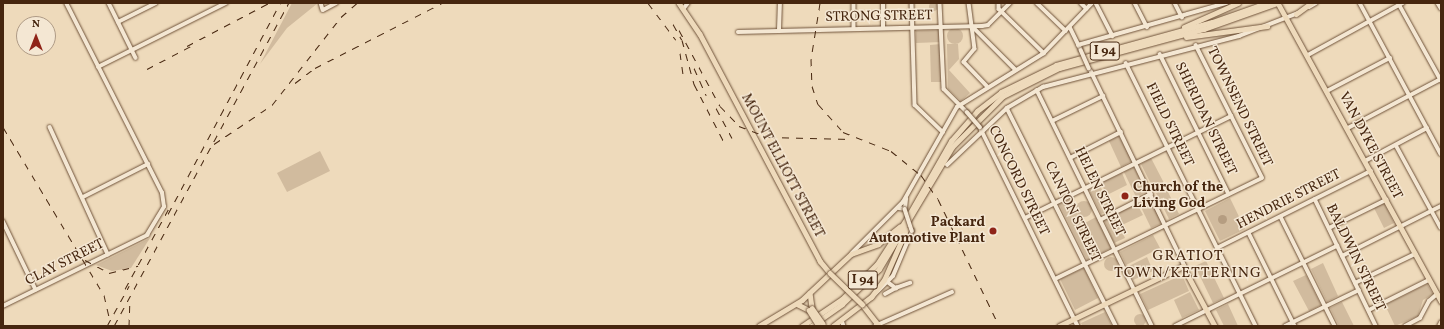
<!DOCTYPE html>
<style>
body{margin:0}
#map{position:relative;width:1444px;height:329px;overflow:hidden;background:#eedabb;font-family:Vollkorn,serif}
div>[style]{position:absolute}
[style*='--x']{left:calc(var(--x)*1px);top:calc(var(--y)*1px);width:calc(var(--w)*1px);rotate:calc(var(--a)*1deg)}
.green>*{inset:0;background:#d1bb9e}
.round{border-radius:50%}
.water>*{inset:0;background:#b59d81}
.roads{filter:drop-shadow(0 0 1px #70533a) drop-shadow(0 0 1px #70533a)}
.minor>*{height:3.5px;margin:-1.75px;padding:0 1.75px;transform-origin:1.75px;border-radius:1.75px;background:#f4e7d3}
.major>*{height:4.5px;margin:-2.25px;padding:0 2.25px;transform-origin:2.25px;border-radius:2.25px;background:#eedabb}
.highway>*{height:5px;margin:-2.5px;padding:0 2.5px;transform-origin:2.5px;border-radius:2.5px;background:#eedabb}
.rail>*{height:1px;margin-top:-0.5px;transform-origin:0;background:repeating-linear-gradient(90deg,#46260f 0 7px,transparent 0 14px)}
.bridges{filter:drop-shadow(0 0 1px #70533a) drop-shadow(0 0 1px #70533a)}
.minor-bridge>*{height:3.5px;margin:-1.75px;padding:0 1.75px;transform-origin:1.75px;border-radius:1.75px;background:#f4e7d3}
.major-bridge>*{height:4.5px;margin:-2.25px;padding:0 2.25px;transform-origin:2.25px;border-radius:2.25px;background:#eedabb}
.dots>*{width:11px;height:11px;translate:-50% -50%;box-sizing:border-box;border:2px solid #f4e7d3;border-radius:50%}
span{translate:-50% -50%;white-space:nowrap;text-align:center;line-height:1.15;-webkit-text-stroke:3px #f4e7d3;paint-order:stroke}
.shield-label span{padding:1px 3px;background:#f4e7d3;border:1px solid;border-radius:3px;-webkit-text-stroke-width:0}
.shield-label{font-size:13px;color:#46260f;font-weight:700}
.street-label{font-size:14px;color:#46260f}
.poi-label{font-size:14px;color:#46260f;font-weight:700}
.left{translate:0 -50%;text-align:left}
.right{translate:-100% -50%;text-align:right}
.neighbourhood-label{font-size:15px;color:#46260f;letter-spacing:1px}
.frame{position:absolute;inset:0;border:4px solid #46260f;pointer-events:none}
.north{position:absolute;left:16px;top:16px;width:40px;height:40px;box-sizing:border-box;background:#f4e7d3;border:1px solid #ae9a85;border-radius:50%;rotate:0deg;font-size:11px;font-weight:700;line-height:16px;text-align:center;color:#46260f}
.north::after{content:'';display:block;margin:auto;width:14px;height:18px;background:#8f2418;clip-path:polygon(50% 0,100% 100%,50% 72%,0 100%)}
</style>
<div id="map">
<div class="green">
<i class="round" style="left:928.5px;top:1.5px;width:9px;height:9px"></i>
<i style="clip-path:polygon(292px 3px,318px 3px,287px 28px,260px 64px)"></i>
<i class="round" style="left:947px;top:28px;width:16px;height:16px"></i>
<i style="clip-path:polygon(941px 30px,941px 42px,916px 43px,916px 31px)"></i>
<i style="clip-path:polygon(941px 44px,942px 82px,931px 82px,930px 45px)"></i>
<i style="clip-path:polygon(947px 44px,958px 44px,959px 59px,949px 70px,970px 93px,961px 101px,948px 89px)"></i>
<i style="clip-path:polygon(1119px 136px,1132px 161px,1121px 167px,1109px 141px)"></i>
<i style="clip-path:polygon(320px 151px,330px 171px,287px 192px,277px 173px)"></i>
<i style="clip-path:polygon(1151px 158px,1164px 183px,1153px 188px,1141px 164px)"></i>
<i style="clip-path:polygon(1134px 167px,1146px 192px,1136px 197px,1124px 172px)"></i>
<i style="clip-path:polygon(1122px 173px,1127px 185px,1107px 195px,1101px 183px)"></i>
<i style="clip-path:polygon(1099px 184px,1112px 209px,1101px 214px,1089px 190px)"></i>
<i style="clip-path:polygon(1166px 188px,1179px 214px,1169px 219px,1156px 193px)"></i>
<i style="clip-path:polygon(1150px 198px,1162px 223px,1151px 228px,1139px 203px)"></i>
<i style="clip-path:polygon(1230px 198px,1245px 229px,1220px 241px,1205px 211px)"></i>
<i style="clip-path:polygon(1070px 199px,1098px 255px,1087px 260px,1059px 204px)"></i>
<i class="round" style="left:1076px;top:201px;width:16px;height:16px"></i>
<i style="clip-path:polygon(1384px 203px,1394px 223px,1384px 228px,1374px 208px)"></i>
<i style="clip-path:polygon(1137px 204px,1143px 215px,1122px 225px,1116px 214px)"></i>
<i style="clip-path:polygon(1114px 215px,1125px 238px,1114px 243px,1104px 220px)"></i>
<i style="clip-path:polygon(1096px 217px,1111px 248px,1100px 254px,1085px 223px)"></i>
<i style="clip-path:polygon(1153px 235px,1160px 248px,1126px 265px,1120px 252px)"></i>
<i style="clip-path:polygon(150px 238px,131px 268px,112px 271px,96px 265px)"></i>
<i class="round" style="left:1104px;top:257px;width:14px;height:14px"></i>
<i style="clip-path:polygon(1147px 257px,1153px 271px,1133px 280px,1127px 267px)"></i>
<i style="clip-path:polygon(1206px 261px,1224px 298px,1213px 303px,1195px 266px)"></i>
<i style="clip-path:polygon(1323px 263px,1338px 296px,1327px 302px,1311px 269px)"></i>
<i style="clip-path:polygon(1084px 268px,1098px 298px,1075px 310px,1060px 279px)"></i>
<i style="clip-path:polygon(1182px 275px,1189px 291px,1148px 310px,1140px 294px)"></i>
<i style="clip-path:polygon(1306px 275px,1321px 305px,1309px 311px,1293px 281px)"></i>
<i style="clip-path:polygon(1427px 284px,1433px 294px,1423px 300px,1418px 316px,1395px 326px,1385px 305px)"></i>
<i style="clip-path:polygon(1190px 292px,1199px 310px,1182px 318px,1174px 300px)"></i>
<i style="clip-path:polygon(1342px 302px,1354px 326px,1339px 326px,1330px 308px)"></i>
<i style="clip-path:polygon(1228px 304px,1238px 326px,1224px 326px,1216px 310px)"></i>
<i style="clip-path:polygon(1105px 312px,1112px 326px,1083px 326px,1081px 323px)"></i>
<i class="round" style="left:1134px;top:314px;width:12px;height:12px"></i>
</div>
<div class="water">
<i class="round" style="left:1217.5px;top:214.5px;width:9px;height:9px"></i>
</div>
<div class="roads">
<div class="minor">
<i style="--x:109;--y:3;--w:61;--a:63.9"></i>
<i style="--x:321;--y:3;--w:7;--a:74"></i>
<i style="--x:323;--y:10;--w:15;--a:-28"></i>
<i style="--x:854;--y:3;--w:26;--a:90"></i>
<i style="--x:912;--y:3;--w:102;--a:88.3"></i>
<i style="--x:915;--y:105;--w:39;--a:44"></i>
<i style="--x:940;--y:3;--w:86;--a:87.3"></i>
<i style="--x:944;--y:89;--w:33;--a:45"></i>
<i style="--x:969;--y:3;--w:46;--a:82.6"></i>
<i style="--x:975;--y:49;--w:17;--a:130"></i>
<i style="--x:964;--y:62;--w:33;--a:46"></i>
<i style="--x:999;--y:3;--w:6;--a:90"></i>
<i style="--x:999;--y:9;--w:63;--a:44.4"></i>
<i style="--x:1037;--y:3;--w:40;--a:44"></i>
<i style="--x:1081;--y:3;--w:8;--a:45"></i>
<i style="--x:1096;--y:3;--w:37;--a:63"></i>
<i style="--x:1135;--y:3;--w:27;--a:63"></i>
<i style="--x:1175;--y:3;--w:16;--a:63"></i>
<i style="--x:1360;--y:3;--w:171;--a:61.8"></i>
<i style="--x:1438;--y:3;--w:6;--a:59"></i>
<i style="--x:1399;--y:4;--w:87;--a:61.1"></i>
<i style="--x:1309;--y:7;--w:8;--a:-30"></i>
<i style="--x:684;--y:8;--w:6;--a:-51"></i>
<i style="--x:118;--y:22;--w:42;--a:-26.6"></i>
<i style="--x:1070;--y:27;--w:25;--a:64"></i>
<i style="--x:883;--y:28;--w:25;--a:-90"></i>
<i style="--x:974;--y:28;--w:59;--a:45"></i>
<i style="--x:779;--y:30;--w:27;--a:-88"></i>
<i style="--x:738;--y:32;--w:244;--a:-1.4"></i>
<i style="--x:982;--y:26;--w:6;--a:-9"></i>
<i style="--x:988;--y:25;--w:31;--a:-45"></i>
<i style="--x:1078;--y:45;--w:154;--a:-15.8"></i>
<i style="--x:1160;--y:54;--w:156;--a:63.8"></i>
<i style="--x:1308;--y:55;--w:108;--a:-28.7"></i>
<i style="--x:1126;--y:63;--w:293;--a:63.7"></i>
<i style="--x:98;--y:67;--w:143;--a:-26.6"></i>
<i style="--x:1091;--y:71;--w:216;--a:64.3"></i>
<i style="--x:1037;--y:90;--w:263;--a:64"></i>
<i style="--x:1327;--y:91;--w:71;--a:-27.6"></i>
<i style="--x:1007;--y:108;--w:244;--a:63.4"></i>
<i style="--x:1052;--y:121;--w:57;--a:-26.1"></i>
<i style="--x:50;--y:127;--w:140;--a:65.5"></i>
<i style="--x:980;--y:127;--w:222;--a:63.8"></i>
<i style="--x:1348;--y:128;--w:105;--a:-27.8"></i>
<i style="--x:1396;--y:145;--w:94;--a:61.5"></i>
<i style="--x:1070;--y:158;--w:57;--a:-27"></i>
<i style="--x:1365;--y:161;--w:70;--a:-28"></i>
<i style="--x:947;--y:165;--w:83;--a:-43.5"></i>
<i style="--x:1007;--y:108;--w:42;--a:-30.3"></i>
<i style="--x:1043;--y:87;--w:203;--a:-14.6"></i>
<i style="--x:1239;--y:36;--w:63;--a:-21.3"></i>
<i style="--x:83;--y:197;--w:73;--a:-26.9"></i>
<i style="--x:1315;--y:199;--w:141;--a:64.3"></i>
<i style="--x:899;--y:208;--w:6;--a:9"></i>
<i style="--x:905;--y:209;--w:10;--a:-84"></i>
<i style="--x:1281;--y:217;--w:122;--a:63.6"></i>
<i style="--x:1025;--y:218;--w:230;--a:-26.3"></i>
<i style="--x:1100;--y:220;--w:57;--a:-27"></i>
<i style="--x:3;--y:221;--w:76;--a:64.4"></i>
<i style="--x:1329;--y:228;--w:64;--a:-26.2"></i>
<i style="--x:1249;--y:233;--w:104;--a:63.7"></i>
<i style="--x:1217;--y:248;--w:172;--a:-26.6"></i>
<i style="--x:852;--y:253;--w:72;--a:-45"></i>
<i style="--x:903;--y:202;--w:109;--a:-60.4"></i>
<i style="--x:957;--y:107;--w:102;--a:-31.8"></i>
<i style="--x:1044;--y:53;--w:69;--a:-46.2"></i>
<i style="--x:1342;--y:256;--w:111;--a:-26.8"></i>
<i style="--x:1055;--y:279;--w:230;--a:-26"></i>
<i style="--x:1262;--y:178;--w:148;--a:-116.6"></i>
<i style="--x:889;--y:283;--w:9;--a:36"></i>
<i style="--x:896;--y:288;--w:15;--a:-20"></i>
<i style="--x:1355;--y:283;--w:67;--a:-25.8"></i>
<i style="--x:885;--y:294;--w:13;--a:-29"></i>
<i style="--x:873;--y:296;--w:28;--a:-45"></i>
<i style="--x:893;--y:276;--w:49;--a:-67.1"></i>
<i style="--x:3;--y:306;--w:161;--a:-26.2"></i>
<i style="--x:147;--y:235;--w:33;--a:-59"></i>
<i style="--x:164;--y:207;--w:14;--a:-98"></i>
<i style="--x:162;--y:193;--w:213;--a:-116.8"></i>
<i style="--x:1369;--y:310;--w:67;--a:-26.6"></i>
<i style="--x:842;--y:320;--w:6;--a:72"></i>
<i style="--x:875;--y:326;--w:84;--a:-23.8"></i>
<i style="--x:1175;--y:326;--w:181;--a:-26.3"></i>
<i style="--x:1285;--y:326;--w:82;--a:-25.9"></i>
<i style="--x:1405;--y:326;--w:17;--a:-28"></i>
<i style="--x:1420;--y:318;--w:19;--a:-62"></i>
<i style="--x:1429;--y:301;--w:11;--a:-41"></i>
</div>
<div class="major">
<i style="--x:679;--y:3;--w:37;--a:56"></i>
<i style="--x:700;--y:34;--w:257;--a:62.1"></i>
<i style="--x:820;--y:261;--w:16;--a:50"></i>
<i style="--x:1278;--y:3;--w:340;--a:61.3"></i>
<i style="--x:810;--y:293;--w:15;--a:82"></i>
<i style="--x:797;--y:304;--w:13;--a:27"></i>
<i style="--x:862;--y:304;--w:28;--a:52"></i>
<i style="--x:759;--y:326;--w:50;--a:-31.2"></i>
<i style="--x:802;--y:300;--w:67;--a:-43.2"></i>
<i style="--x:833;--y:326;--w:48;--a:-37.3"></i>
<i style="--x:1059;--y:326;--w:138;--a:-25.8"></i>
<i style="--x:1183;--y:266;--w:68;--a:61.9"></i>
<i style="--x:1439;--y:326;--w:4;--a:-63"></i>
</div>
<div class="highway">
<i style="--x:1296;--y:14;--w:19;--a:-36"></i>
<i style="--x:1184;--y:27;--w:59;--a:-24"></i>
<i style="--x:1186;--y:37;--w:82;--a:-7.7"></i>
<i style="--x:851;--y:254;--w:29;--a:-20"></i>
<i style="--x:878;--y:244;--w:28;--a:-39"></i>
<i style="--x:871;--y:297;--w:21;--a:-53"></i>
<i style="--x:884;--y:280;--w:55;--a:-66.3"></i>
<i style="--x:802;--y:326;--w:48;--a:-34"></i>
<i style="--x:842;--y:299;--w:49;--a:-45"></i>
<i style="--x:877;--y:264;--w:55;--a:-56.9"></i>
<i style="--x:907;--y:218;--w:89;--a:-60.3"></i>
<i style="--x:951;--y:141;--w:40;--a:-49"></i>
<i style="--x:977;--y:111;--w:31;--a:-38"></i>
<i style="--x:1001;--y:92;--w:61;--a:-26.1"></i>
<i style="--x:1056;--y:65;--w:162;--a:-15.4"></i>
<i style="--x:1212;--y:22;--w:57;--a:-19.4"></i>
<i style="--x:811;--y:326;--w:38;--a:-35"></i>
<i style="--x:842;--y:304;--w:51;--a:-43.4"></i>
<i style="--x:879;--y:269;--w:142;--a:-59.1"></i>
<i style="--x:952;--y:147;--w:72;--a:-45"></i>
<i style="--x:1003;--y:96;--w:63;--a:-26.6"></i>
<i style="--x:1059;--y:68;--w:150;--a:-15.1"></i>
<i style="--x:1204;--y:29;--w:77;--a:-19.6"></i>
</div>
</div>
<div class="rail">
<i style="--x:648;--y:3;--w:46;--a:52.9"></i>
<i style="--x:820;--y:3;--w:57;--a:99.1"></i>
<i style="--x:811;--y:59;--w:27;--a:88"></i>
<i style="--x:812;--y:86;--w:19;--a:72"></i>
<i style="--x:818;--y:104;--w:38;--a:48"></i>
<i style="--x:843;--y:132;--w:52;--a:21.6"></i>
<i style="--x:891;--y:151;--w:38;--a:39"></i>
<i style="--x:921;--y:175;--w:29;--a:55"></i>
<i style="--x:938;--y:199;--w:141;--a:64.3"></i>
<i style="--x:673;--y:24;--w:18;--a:61"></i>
<i style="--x:682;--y:40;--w:46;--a:74.7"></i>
<i style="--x:694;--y:84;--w:65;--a:62.7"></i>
<i style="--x:679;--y:30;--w:86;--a:61.7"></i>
<i style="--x:720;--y:106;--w:28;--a:46"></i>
<i style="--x:739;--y:126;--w:31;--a:21"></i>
<i style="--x:768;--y:137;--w:83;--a:1.4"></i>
<i style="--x:187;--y:46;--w:93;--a:-27.7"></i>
<i style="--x:680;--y:53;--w:22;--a:82"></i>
<i style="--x:694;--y:68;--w:30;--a:66"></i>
<i style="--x:147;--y:69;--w:52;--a:-27.6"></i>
<i style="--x:295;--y:83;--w:25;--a:-37"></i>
<i style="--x:315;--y:68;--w:143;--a:-27.1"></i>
<i style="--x:716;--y:108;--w:34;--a:62"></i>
<i style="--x:3;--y:127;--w:196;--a:59"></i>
<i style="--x:104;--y:295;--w:26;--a:77"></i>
<i style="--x:214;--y:144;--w:70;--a:-33.9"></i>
<i style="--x:272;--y:105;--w:112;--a:-51.9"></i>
<i style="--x:341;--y:17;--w:21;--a:-41"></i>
<i style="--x:168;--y:214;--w:239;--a:-62"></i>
<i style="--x:85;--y:260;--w:27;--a:28"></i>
<i style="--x:109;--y:273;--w:30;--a:-14"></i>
<i style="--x:125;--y:289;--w:92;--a:-61.5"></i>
<i style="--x:107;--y:326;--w:46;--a:-61.2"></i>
<i style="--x:114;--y:326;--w:367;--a:-61.6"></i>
<i style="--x:129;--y:326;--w:26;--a:-88"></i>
</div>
<div class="bridges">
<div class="minor-bridge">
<i style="--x:1081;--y:50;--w:20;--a:66"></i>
<i style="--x:967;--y:112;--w:20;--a:49"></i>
<i style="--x:905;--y:209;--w:23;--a:72"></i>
</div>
<div class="major-bridge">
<i style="--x:830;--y:273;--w:45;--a:44.1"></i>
<i style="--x:812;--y:308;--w:19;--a:55"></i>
<i style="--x:809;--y:310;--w:19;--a:58"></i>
</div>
</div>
<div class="dots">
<i style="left:1125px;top:196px;background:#8f2418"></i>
<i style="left:993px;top:231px;background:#8f2418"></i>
</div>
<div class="shield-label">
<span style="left:1105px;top:51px">I 94</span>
<span style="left:863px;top:280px">I 94</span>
</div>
<div class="street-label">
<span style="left:879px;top:17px;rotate:-1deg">STRONG STREET</span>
<span style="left:1239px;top:107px;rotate:64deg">TOWNSEND STREET</span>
<span style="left:1205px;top:119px;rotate:64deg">SHERIDAN STREET</span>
<span style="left:1169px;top:125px;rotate:64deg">FIELD STREET</span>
<span style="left:1370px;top:146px;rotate:62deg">VAN DYKE STREET</span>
<span style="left:782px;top:166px;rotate:62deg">MOUNT ELLIOTT STREET</span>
<span style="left:1018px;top:181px;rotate:64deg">CONCORD STREET</span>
<span style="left:1099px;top:192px;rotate:64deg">HELEN STREET</span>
<span style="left:1289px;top:200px;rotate:-27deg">HENDRIE STREET</span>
<span style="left:1072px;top:212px;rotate:64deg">CANTON STREET</span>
<span style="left:1355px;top:258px;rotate:64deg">BALDWIN STREET</span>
<span style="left:65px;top:263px;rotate:-27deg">CLAY STREET</span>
</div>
<div class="poi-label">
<span class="left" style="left:1133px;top:196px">Church of the<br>Living God</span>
<span class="right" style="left:985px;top:231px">Packard<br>Automotive Plant</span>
</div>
<div class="neighbourhood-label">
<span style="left:1188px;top:265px">GRATIOT<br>TOWN/KETTERING</span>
</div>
<div class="frame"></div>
<div class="north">N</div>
</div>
